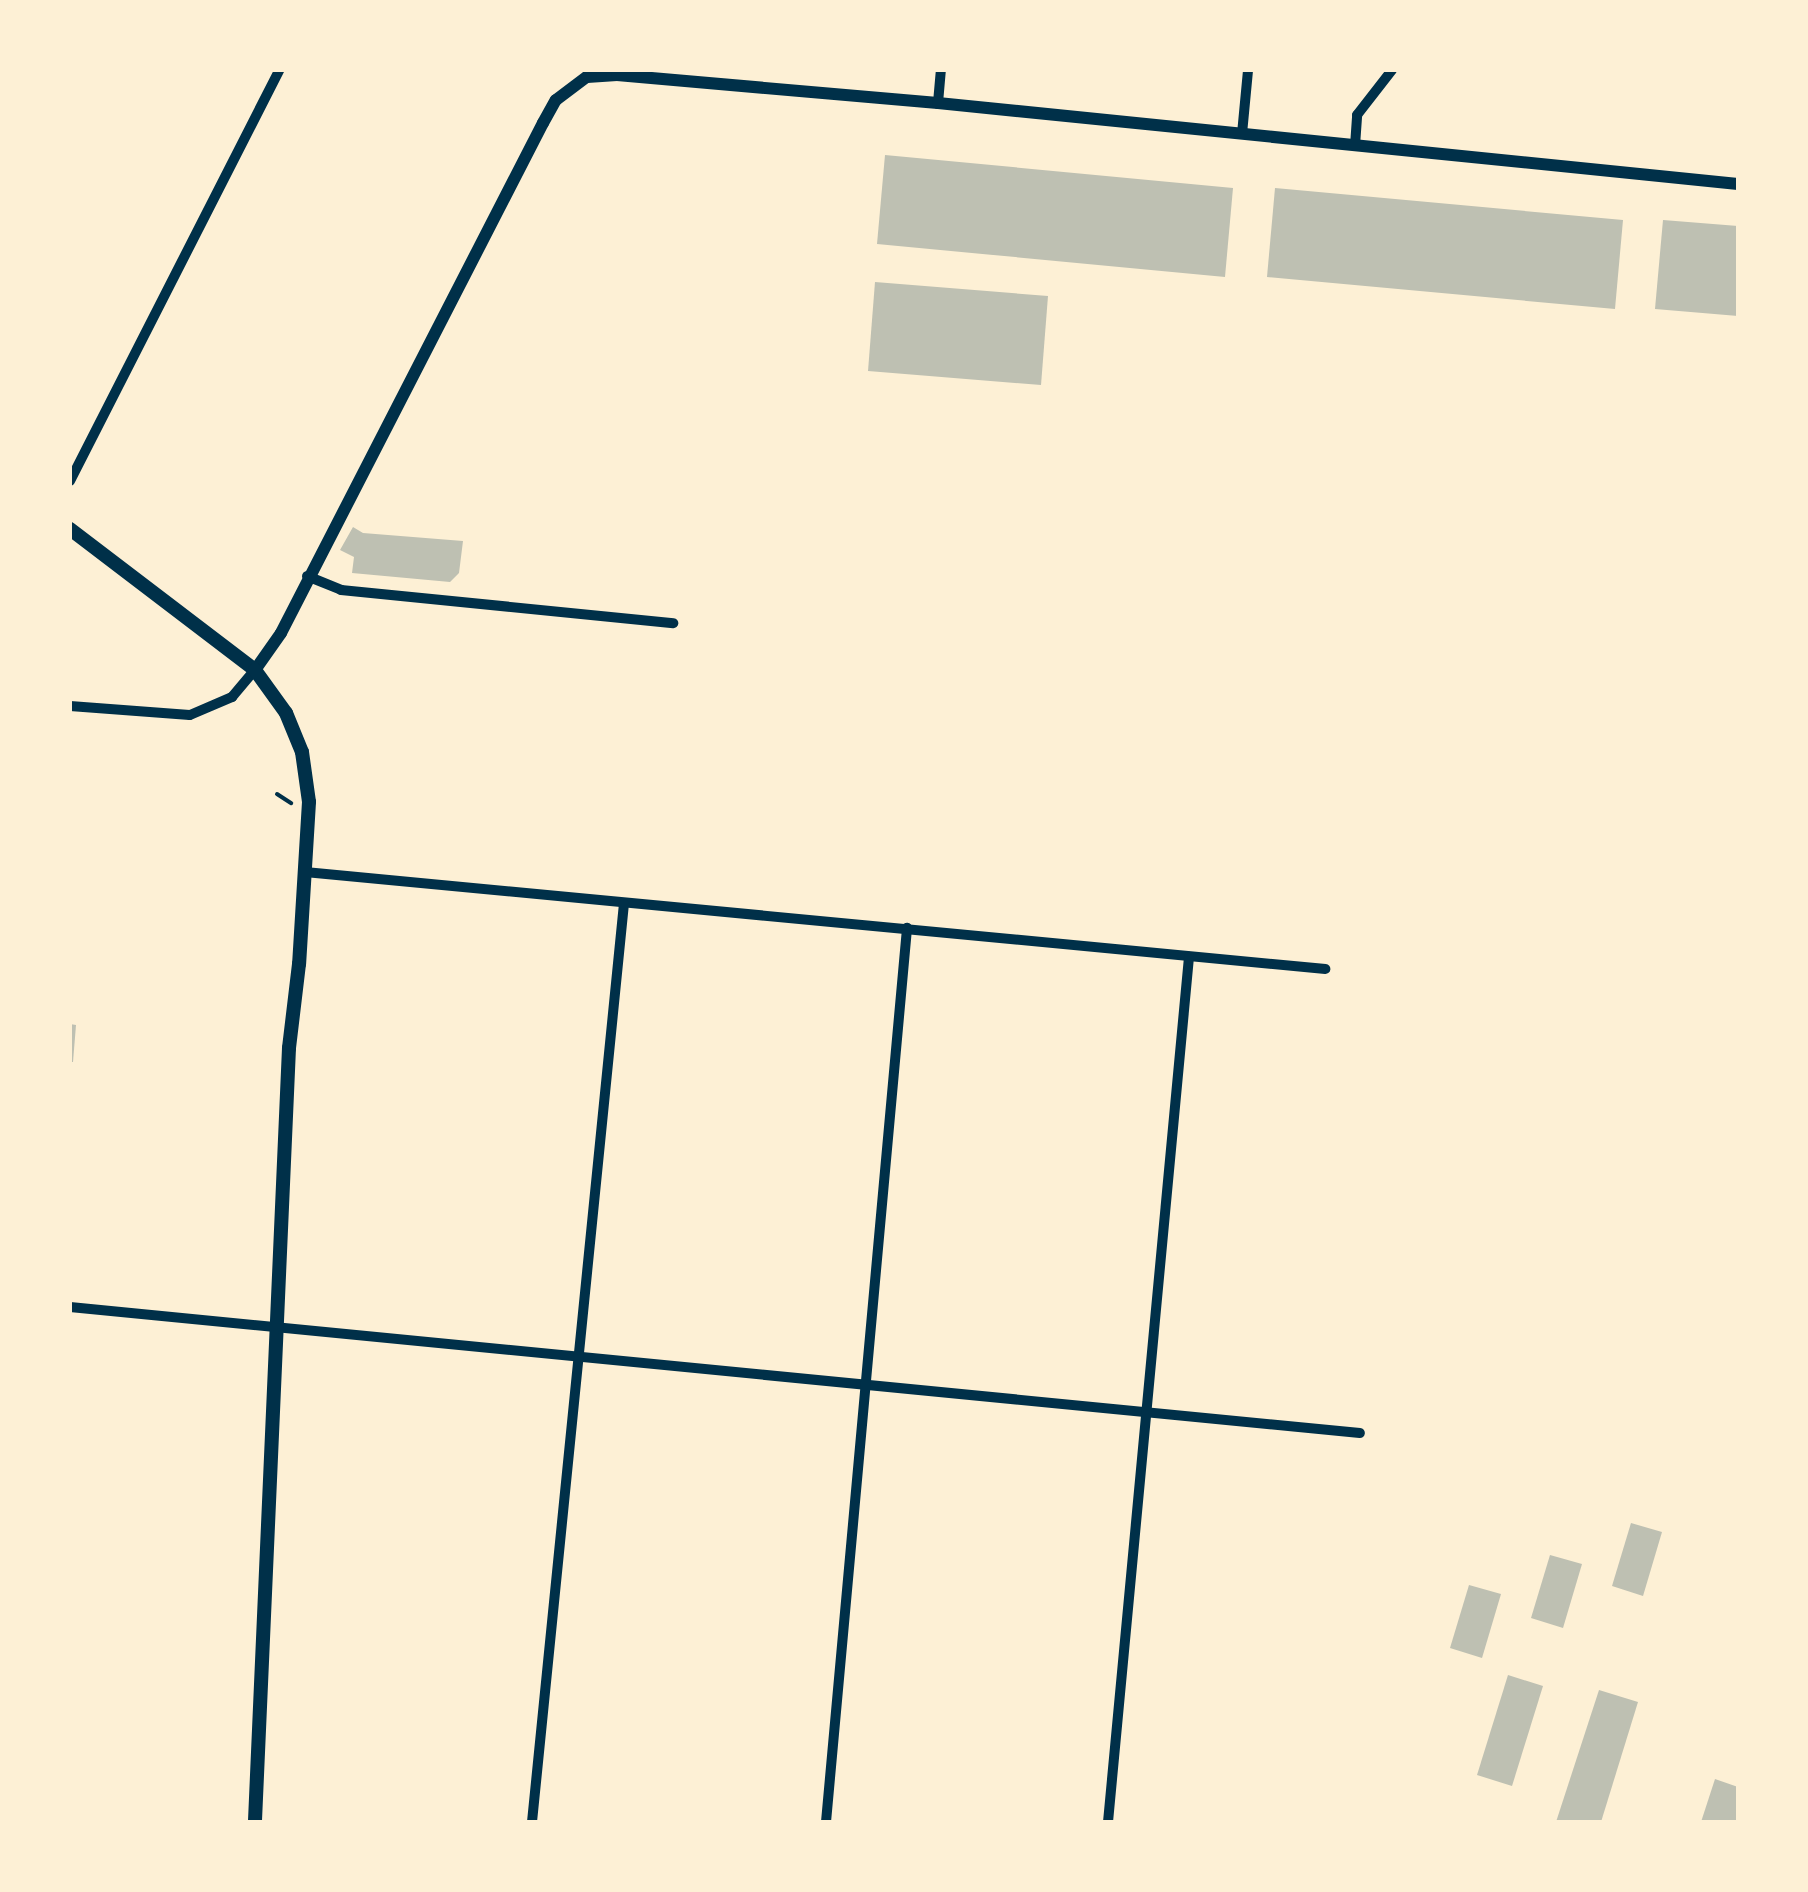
<!DOCTYPE html>
<style>
body{margin:0}
#map{position:relative;width:1808px;height:1892px;overflow:hidden;background:#fdf0d5;font-family:"Golos Text",sans-serif}
div>[style]{position:absolute}
[style*='--x']{left:calc(var(--x)*1px);top:calc(var(--y)*1px);width:calc(var(--w)*1px);rotate:calc(var(--a)*1deg)}
.building>*{inset:0;background:#bec0b2}
.path>*{height:4px;margin:-2px;padding:0 2px;transform-origin:2px;border-radius:2px;background:#003049}
.minor>*{height:10px;margin:-5px;padding:0 5px;transform-origin:5px;border-radius:5px;background:#003049}
.tertiary>*{height:12px;margin:-6px;padding:0 6px;transform-origin:6px;border-radius:6px;background:#003049}
.secondary>*{height:14px;margin:-7px;padding:0 7px;transform-origin:7px;border-radius:7px;background:#003049}
span{translate:-50% -50%;white-space:nowrap;text-align:center;line-height:1.15;-webkit-text-stroke:8px #fdf0d5;paint-order:stroke}
.frame{position:absolute;inset:0;border:72px solid #fdf0d5;pointer-events:none}
</style>
<div id="map">
<div class="building">
<i style="clip-path:polygon(885px 155px,1233px 188px,1225px 277px,877px 244px)"></i>
<i style="clip-path:polygon(1275px 188px,1623px 220px,1615px 309px,1267px 277px)"></i>
<i style="clip-path:polygon(1663px 220px,1738px 226px,1738px 316px,1655px 309px)"></i>
<i style="clip-path:polygon(875px 282px,1048px 296px,1041px 385px,868px 371px)"></i>
<i style="clip-path:polygon(353px 527px,363px 533px,463px 541px,459px 573px,450px 582px,352px 573px,354px 557px,340px 550px)"></i>
<i style="clip-path:polygon(70px 1024px,76px 1025px,73px 1062px,70px 1062px)"></i>
<i style="clip-path:polygon(1631px 1523px,1662px 1532px,1643px 1596px,1612px 1586px)"></i>
<i style="clip-path:polygon(1550px 1555px,1582px 1564px,1563px 1628px,1531px 1618px)"></i>
<i style="clip-path:polygon(1469px 1585px,1501px 1594px,1482px 1658px,1450px 1648px)"></i>
<i style="clip-path:polygon(1508px 1675px,1543px 1686px,1512px 1786px,1477px 1775px)"></i>
<i style="clip-path:polygon(1599px 1690px,1638px 1702px,1601px 1822px,1556px 1822px)"></i>
<i style="clip-path:polygon(1715px 1779px,1738px 1787px,1738px 1822px,1701px 1822px)"></i>
</div>
<div class="path">
<i style="--x:277;--y:794;--w:17;--a:33"></i>
</div>
<div class="minor">
<i style="--x:938;--y:103;--w:33;--a:-85"></i>
<i style="--x:1242;--y:134;--w:64;--a:-84.6"></i>
<i style="--x:1355;--y:146;--w:31;--a:-86"></i>
<i style="--x:1357;--y:115;--w:57;--a:-52.1"></i>
<i style="--x:70;--y:481;--w:461;--a:-63"></i>
<i style="--x:307;--y:576;--w:37;--a:22"></i>
<i style="--x:341;--y:590;--w:334;--a:5.7"></i>
<i style="--x:70;--y:706;--w:120;--a:4.3"></i>
<i style="--x:190;--y:715;--w:46;--a:-23.2"></i>
<i style="--x:232;--y:697;--w:35;--a:-50"></i>
<i style="--x:305;--y:872;--w:1025;--a:5.43"></i>
<i style="--x:70;--y:1307;--w:1296;--a:5.58"></i>
<i style="--x:532;--y:1822;--w:923;--a:-84.28"></i>
<i style="--x:826;--y:1822;--w:898;--a:-84.82"></i>
<i style="--x:1108;--y:1822;--w:869;--a:-84.65"></i>
</div>
<div class="tertiary">
<i style="--x:255;--y:670;--w:45;--a:-54.9"></i>
<i style="--x:281;--y:633;--w:573;--a:-62.81"></i>
<i style="--x:543;--y:123;--w:26;--a:-61"></i>
<i style="--x:556;--y:100;--w:39;--a:-37"></i>
<i style="--x:587;--y:77;--w:30;--a:-4"></i>
<i style="--x:617;--y:75;--w:322;--a:5"></i>
<i style="--x:938;--y:103;--w:804;--a:5.78"></i>
</div>
<div class="secondary">
<i style="--x:70;--y:529;--w:233;--a:37.3"></i>
<i style="--x:255;--y:670;--w:53;--a:54.2"></i>
<i style="--x:286;--y:713;--w:42;--a:67.7"></i>
<i style="--x:302;--y:752;--w:50;--a:82"></i>
<i style="--x:309;--y:802;--w:162;--a:93.5"></i>
<i style="--x:299;--y:964;--w:85;--a:96.8"></i>
<i style="--x:289;--y:1048;--w:775;--a:92.52"></i>
</div>
<div class="frame"></div>
</div>
